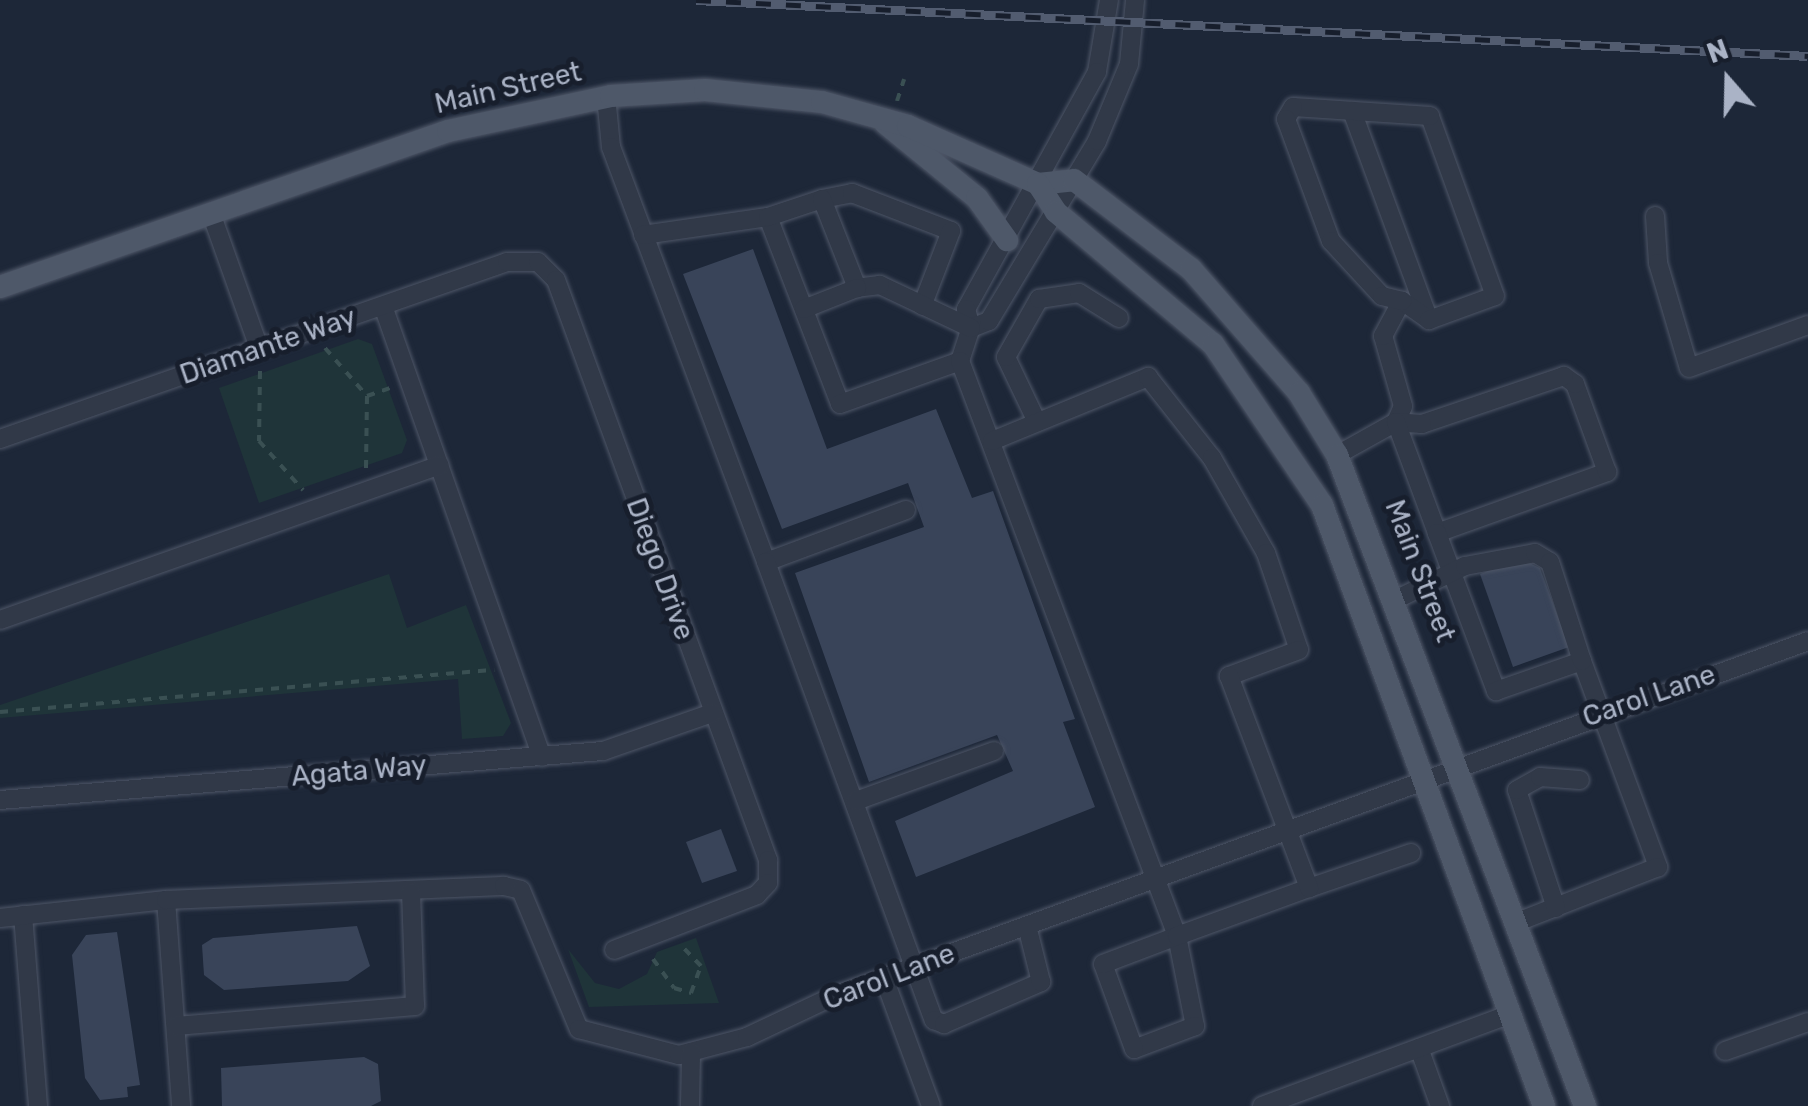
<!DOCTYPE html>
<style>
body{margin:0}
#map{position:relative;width:1808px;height:1106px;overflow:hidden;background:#1d2738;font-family:Rubik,sans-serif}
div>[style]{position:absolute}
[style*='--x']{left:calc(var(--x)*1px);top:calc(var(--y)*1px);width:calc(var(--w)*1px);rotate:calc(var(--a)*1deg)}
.green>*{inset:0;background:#1f3439}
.building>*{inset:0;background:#394459}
.path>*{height:4px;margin-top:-2px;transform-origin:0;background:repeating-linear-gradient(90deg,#3a5053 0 8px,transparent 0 16px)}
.roads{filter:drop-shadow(0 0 2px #4e5667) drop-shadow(0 0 2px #4e5667)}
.minor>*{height:18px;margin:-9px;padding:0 9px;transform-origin:9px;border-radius:9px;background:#313948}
.major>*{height:22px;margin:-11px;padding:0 11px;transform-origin:11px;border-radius:11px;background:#4e5869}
.rail>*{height:9px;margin-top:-4.5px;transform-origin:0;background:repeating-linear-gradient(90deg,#171e2c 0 15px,#525c70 0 30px);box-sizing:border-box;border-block:2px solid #525c70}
span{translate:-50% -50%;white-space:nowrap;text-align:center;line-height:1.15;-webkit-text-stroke:10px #171e2c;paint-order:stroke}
.street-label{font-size:28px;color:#aab3c6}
.north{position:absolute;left:1678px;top:30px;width:100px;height:100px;-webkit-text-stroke:8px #171e2c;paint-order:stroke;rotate:340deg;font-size:28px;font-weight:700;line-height:40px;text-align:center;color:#aab3c6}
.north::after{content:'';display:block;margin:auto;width:35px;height:45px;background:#aab3c6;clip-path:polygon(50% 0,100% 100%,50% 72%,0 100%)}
</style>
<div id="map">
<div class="green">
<i style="clip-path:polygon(358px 339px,372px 344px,407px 440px,402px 453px,259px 503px,219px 388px)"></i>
<i style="clip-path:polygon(389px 574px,407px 628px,466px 605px,511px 723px,503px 736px,462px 739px,458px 679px,0 718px,0 705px)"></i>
<i style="clip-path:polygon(696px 938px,719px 1003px,589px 1007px,568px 949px,595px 983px,619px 989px,647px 974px,657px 952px)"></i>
</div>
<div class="building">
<i style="clip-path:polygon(753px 249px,827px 449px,936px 409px,972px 498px,993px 491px,1075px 719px,1063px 722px,1095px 807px,916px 877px,895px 821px,1013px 771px,997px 735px,869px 782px,795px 573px,924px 527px,908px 483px,782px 529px,683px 274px)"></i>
<i style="clip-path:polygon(1521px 559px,1540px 568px,1569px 647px,1513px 667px,1480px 574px)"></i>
<i style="clip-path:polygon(721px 829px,737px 871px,702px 883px,686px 842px)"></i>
<i style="clip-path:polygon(357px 926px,370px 966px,348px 981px,224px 990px,204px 975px,202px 945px,213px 938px)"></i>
<i style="clip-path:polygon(117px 932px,140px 1085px,127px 1087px,128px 1097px,100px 1100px,85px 1078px,72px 955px,86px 935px)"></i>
<i style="clip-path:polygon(364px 1057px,378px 1064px,381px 1101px,371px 1106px,222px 1106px,221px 1068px)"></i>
</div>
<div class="path">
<i style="--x:897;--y:101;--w:23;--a:-72"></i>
<i style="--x:325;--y:348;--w:64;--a:48.8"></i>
<i style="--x:367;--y:396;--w:72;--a:90.8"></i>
<i style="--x:260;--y:371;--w:70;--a:90.8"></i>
<i style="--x:259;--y:441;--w:66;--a:48.1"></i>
<i style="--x:367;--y:396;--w:24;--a:-19"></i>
<i style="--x:0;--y:712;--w:496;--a:-4.9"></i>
<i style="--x:653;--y:959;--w:36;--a:54"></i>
<i style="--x:674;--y:988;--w:18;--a:16"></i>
<i style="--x:691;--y:993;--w:29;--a:-70"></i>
<i style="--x:701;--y:966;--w:29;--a:-134"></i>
</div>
<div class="roads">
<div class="minor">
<i style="--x:1109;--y:0;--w:73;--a:99.5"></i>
<i style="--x:1097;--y:72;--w:271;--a:118.9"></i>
<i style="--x:966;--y:309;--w:20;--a:75"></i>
<i style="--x:971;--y:328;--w:19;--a:-21"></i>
<i style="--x:989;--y:321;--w:210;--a:-59"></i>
<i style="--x:1097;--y:141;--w:83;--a:-67.4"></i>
<i style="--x:1129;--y:64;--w:64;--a:-84.6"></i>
<i style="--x:606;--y:96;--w:51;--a:84.4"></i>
<i style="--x:611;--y:147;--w:443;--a:69.5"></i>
<i style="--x:1352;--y:111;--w:223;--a:69.8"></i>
<i style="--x:822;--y:199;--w:31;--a:-11"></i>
<i style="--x:852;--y:193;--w:106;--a:21"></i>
<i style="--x:951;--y:231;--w:80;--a:111.1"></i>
<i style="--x:211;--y:213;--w:143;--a:70.4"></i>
<i style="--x:1655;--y:216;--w:47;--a:86.3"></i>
<i style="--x:1658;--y:263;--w:109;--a:73.6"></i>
<i style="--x:1689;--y:368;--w:127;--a:-19.9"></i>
<i style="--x:768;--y:217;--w:200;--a:68.9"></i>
<i style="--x:840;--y:404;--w:127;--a:-19.7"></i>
<i style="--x:960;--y:361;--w:35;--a:-72"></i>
<i style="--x:971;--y:328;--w:101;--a:-154.7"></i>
<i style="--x:880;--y:285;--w:23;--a:173"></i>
<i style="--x:643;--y:235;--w:126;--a:-8.2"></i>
<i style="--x:768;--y:217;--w:57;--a:-18.4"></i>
<i style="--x:822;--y:199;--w:96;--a:68.5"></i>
<i style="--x:857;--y:288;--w:57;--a:158.4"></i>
<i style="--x:383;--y:306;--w:478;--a:70.6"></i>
<i style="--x:960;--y:361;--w:615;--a:69.32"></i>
<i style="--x:1177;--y:936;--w:92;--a:78.7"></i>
<i style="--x:1195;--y:1026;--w:65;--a:159.3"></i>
<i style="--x:1134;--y:1049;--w:90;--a:-110"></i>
<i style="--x:1103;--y:964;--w:79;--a:-20.7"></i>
<i style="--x:1177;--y:936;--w:140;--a:-20"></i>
<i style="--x:1309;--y:888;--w:108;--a:-18.9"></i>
<i style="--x:1037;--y:422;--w:72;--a:-115.5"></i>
<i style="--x:1006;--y:357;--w:67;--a:-60.4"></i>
<i style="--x:1039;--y:299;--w:40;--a:-8.5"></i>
<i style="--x:1079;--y:293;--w:47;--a:32"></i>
<i style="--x:0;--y:439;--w:537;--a:-19.24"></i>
<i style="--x:507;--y:262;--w:31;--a:0"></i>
<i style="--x:538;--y:262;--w:25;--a:45"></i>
<i style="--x:556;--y:280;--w:618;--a:69.92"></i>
<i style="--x:768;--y:860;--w:23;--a:90"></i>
<i style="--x:768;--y:883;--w:16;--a:133"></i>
<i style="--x:757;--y:895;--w:153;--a:159"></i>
<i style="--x:992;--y:441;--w:169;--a:-22.3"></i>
<i style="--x:1148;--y:377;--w:103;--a:51.7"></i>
<i style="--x:1212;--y:458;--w:109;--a:60.4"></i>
<i style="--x:1266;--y:553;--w:102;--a:71.2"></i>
<i style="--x:1299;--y:650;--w:75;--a:159.6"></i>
<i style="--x:1229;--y:676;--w:227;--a:69.3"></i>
<i style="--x:1337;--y:455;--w:68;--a:-29.2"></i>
<i style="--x:1396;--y:422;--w:17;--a:-66"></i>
<i style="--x:1403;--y:406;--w:73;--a:-105.9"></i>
<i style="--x:1383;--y:336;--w:40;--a:-62"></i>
<i style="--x:1402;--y:301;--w:33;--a:35"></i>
<i style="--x:1429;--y:320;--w:70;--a:-20"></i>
<i style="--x:1495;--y:296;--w:191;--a:-109.9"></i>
<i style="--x:1430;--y:116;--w:137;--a:-176.2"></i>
<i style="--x:1293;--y:107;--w:14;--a:120"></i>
<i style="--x:1286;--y:119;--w:130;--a:69.8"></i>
<i style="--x:1331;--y:241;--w:75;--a:47.2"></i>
<i style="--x:1382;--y:296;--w:21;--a:14"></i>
<i style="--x:906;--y:510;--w:149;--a:159.6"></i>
<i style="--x:766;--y:562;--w:488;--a:69.9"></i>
<i style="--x:934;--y:1020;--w:11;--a:22"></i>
<i style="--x:944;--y:1024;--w:106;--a:-23.4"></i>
<i style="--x:1041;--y:982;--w:58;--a:-104"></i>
<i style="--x:1437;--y:533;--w:181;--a:-19.7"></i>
<i style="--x:1607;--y:472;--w:94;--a:-110"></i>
<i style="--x:1575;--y:384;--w:14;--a:-144"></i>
<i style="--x:1564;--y:376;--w:150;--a:161.3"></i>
<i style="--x:1422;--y:424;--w:26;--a:-176"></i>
<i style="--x:1396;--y:422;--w:118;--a:69.7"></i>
<i style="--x:1437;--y:533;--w:169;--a:69.5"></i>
<i style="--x:1496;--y:691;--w:91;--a:-19.2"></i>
<i style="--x:1582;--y:661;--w:220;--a:69.7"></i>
<i style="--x:1658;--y:867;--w:150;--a:158.6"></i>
<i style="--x:1399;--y:598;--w:73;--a:-25.9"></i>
<i style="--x:1465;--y:566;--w:71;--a:-10.5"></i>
<i style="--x:1535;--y:553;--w:17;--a:31"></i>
<i style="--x:1550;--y:562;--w:104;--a:72.1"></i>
<i style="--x:0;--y:620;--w:466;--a:-19.4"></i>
<i style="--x:0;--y:800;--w:605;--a:-4.65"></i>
<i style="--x:603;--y:751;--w:115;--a:-19.2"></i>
<i style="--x:856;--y:801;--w:147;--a:-19.9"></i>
<i style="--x:166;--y:900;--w:207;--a:85.8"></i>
<i style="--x:1556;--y:908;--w:124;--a:-108.3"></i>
<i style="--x:1517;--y:790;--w:26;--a:-29"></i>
<i style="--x:1540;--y:777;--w:40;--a:4.3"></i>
<i style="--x:23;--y:915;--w:192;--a:85.5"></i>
<i style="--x:0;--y:918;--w:167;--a:-6.2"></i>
<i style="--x:166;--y:900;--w:338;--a:-2.4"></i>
<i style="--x:504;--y:886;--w:17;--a:13"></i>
<i style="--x:521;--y:890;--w:151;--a:67.4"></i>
<i style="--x:579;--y:1029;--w:103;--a:14.6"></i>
<i style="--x:679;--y:1055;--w:70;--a:-14.8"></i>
<i style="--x:747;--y:1037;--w:98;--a:-25.3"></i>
<i style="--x:836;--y:995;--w:1034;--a:-20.01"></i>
<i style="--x:884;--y:978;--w:136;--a:69.8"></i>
<i style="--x:176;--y:1026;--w:240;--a:-4.8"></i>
<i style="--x:415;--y:1006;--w:114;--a:-92"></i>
<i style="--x:1419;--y:1048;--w:62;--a:70.1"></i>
<i style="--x:1725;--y:1051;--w:88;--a:-19.3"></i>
<i style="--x:690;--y:1106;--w:54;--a:-88.9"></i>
<i style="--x:1262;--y:1106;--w:265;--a:-20.3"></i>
</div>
<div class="major">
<i style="--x:885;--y:123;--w:119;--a:39.2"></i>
<i style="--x:977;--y:198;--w:52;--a:54.5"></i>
<i style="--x:1038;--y:184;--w:36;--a:-6"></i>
<i style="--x:1074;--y:180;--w:147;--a:37.3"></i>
<i style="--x:1191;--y:269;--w:164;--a:48.9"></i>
<i style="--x:1299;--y:393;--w:73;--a:58.5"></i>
<i style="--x:1337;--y:455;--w:697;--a:69.15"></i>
<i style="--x:0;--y:287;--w:474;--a:-19.2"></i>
<i style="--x:448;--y:131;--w:167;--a:-12.1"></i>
<i style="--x:611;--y:96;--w:94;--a:-3.7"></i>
<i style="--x:705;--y:90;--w:118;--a:5.9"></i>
<i style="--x:822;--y:102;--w:89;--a:15.6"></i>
<i style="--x:908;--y:126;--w:142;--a:24"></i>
<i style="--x:1038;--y:184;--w:33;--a:57"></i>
<i style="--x:1056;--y:212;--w:205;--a:40.1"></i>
<i style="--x:1213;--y:344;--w:194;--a:55.9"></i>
<i style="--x:1322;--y:505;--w:641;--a:69.73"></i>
</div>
</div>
<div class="rail">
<i style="--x:696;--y:0;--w:1113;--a:2.88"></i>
</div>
<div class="street-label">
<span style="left:508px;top:88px;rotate:-13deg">Main Street</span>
<span style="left:268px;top:346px;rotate:-19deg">Diamante Way</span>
<span style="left:660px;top:569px;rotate:70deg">Diego Drive</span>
<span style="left:1420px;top:571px;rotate:69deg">Main Street</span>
<span style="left:1649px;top:696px;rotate:-19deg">Carol Lane</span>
<span style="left:359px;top:771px;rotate:-5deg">Agata Way</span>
<span style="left:889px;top:977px;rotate:-21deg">Carol Lane</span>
</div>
<div class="north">N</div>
</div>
